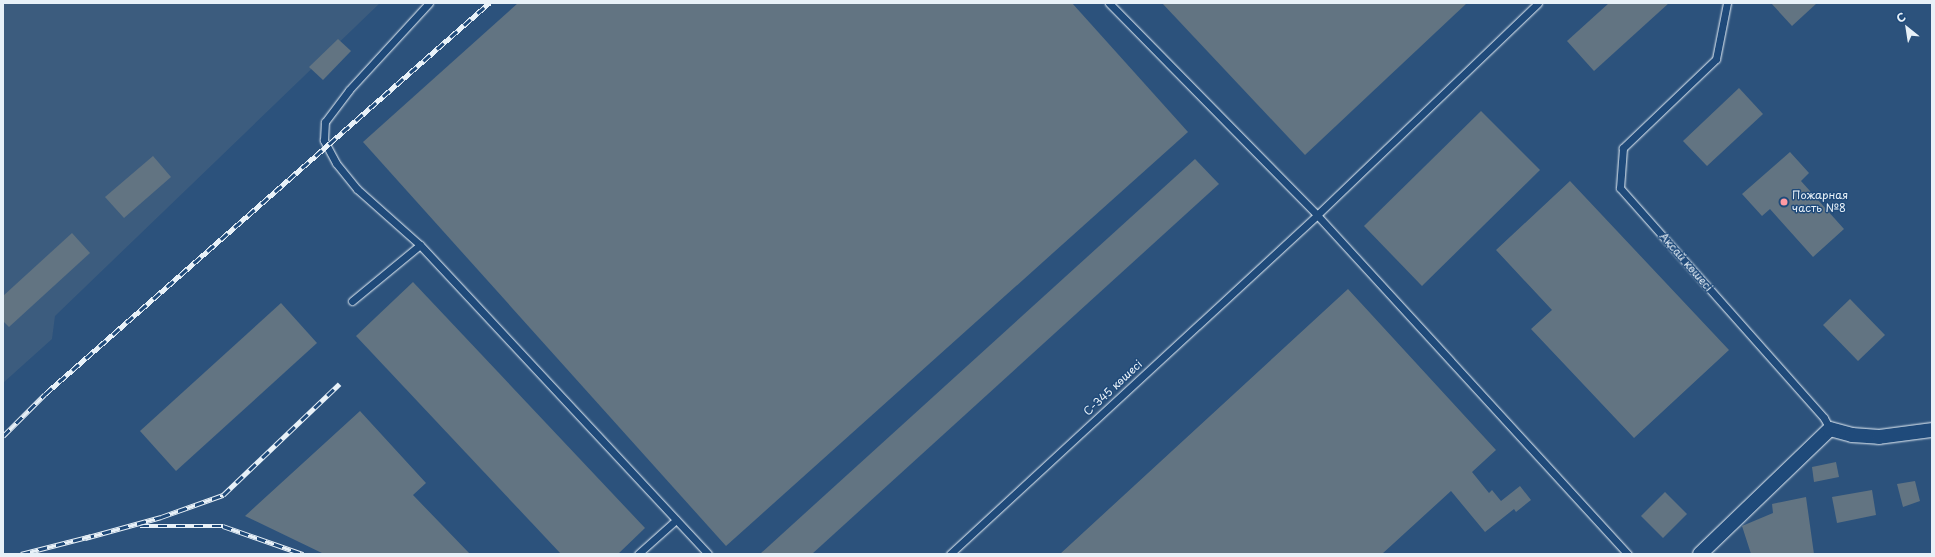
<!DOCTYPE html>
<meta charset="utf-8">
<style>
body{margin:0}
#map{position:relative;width:1935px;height:557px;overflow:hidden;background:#2c527c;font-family:"Playpen Sans",sans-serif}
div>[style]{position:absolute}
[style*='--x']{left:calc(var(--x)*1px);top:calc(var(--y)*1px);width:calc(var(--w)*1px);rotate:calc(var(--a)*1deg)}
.built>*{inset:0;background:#3c5c7e}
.building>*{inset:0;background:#627482}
.roads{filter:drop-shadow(0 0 1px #e8f1f8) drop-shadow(0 0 1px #e8f1f8)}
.service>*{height:7px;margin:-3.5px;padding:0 3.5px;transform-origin:3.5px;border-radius:3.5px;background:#1f4a7a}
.minor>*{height:14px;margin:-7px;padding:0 7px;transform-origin:7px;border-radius:7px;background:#1f4a7a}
.rail>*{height:4.5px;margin-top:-2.25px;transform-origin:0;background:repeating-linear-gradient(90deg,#1f4a7a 0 9px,#e8f1f8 0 18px);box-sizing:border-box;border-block:1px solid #e8f1f8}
.dots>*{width:11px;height:11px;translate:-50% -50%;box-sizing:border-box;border:2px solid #1f4a7a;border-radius:50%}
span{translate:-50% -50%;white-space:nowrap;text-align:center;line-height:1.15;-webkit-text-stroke:3px #1f4a7a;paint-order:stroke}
.poi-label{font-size:11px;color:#e8f1f8}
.left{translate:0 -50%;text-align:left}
.street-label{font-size:11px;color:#e8f1f8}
.frame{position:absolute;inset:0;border:4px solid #e8f1f8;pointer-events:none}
.north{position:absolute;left:1887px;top:8px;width:40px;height:40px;-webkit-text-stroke:3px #1f4a7a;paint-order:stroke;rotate:330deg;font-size:11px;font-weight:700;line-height:16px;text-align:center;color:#e8f1f8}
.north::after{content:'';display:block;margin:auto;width:14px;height:18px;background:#e8f1f8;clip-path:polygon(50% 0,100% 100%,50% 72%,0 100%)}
</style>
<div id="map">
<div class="built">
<i style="clip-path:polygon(3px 3px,380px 3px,55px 316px,52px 339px,3px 383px)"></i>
</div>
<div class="building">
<i style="clip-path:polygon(518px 3px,1072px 3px,1188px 132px,726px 546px,363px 142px)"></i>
<i style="clip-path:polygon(1162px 3px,1467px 3px,1305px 155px)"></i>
<i style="clip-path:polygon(1609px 3px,1669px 3px,1594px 71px,1567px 41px)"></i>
<i style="clip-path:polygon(1771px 3px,1817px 3px,1792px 26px)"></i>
<i style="clip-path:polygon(338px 39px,351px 51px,323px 80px,309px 67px)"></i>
<i style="clip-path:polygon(1739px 88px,1763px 114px,1707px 166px,1683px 141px)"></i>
<i style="clip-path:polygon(1481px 111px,1540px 170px,1422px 286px,1364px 226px)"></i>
<i style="clip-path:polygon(1790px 152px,1809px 173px,1801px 181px,1844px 229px,1813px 257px,1770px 209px,1762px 216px,1742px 194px)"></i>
<i style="clip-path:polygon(153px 156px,171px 177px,124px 218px,105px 197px)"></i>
<i style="clip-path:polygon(1195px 159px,1219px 184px,812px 554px,760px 554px)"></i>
<i style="clip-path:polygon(1570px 181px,1729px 350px,1634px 438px,1531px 329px,1552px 310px,1496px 250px)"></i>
<i style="clip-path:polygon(72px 233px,90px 253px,9px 327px,3px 321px,3px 296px)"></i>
<i style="clip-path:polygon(413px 282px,645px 528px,618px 554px,561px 554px,356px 336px)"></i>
<i style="clip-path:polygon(1348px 289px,1496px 450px,1472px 472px,1489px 493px,1492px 490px,1501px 501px,1520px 486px,1531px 500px,1516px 512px,1514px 509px,1485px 532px,1451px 491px,1382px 554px,1060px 554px)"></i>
<i style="clip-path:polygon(1850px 299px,1885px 335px,1858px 361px,1823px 325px)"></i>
<i style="clip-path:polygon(281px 303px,317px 343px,176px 471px,140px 431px)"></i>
<i style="clip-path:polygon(360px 411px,426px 483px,413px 495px,470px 554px,324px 554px,245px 516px)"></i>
<i style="clip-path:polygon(1836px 462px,1839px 477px,1814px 482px,1812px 467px)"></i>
<i style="clip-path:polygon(1915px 481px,1920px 501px,1903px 507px,1897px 484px)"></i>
<i style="clip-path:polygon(1872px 490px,1876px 515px,1837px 523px,1832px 497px)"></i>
<i style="clip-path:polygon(1665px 492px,1687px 514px,1663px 538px,1641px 516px)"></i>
<i style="clip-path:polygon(1806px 497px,1814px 554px,1751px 554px,1742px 526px,1773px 513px,1772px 504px)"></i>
</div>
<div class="roads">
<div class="service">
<i style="--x:1109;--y:3;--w:297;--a:45.5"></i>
<i style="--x:1317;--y:215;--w:306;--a:-43.8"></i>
<i style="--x:1727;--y:3;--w:57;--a:101.1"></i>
<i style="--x:1716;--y:59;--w:129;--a:136.3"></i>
<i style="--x:1623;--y:148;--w:40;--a:94.3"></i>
<i style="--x:1620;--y:188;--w:307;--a:48.4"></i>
<i style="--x:1824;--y:418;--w:13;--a:61"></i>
<i style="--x:420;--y:245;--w:84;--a:-138.4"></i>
<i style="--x:357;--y:189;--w:33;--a:-129"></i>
<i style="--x:336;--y:163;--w:26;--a:-118"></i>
<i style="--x:324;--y:140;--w:18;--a:-87"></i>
<i style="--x:325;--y:122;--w:40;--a:-53"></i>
<i style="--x:349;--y:90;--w:118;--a:-47.4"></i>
<i style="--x:352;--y:301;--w:88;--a:-39.5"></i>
<i style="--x:420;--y:245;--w:422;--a:47"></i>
<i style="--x:638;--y:554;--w:51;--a:-41.8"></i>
<i style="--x:950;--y:554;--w:500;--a:-42.7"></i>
<i style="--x:1317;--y:215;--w:460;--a:47.5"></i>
</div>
<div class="minor">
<i style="--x:1700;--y:554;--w:180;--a:-43.9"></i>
<i style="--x:1830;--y:429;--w:23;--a:15"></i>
<i style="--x:1852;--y:435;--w:27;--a:4"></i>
<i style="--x:1879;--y:437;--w:53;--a:-7.5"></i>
</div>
</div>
<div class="rail">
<i style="--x:3;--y:436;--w:59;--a:-45"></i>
<i style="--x:45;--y:394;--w:592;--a:-41.37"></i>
<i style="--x:140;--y:526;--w:83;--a:0"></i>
<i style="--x:223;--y:526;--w:85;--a:19.3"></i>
<i style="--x:85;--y:538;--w:79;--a:-15.4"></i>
<i style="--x:161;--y:517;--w:66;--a:-19.5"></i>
<i style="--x:223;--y:495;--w:161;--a:-43.7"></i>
<i style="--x:21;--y:554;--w:72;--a:-14.4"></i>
</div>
<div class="dots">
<i style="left:1784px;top:202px;background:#ff9aa2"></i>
</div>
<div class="poi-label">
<span class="left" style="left:1792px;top:202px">Пожарная<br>часть №8</span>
</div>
<div class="street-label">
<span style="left:1686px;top:262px;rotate:49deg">Ақсай көшесі</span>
<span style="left:1113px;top:388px;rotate:-43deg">С-345 көшесі</span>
</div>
<div class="frame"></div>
<div class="north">С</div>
</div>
